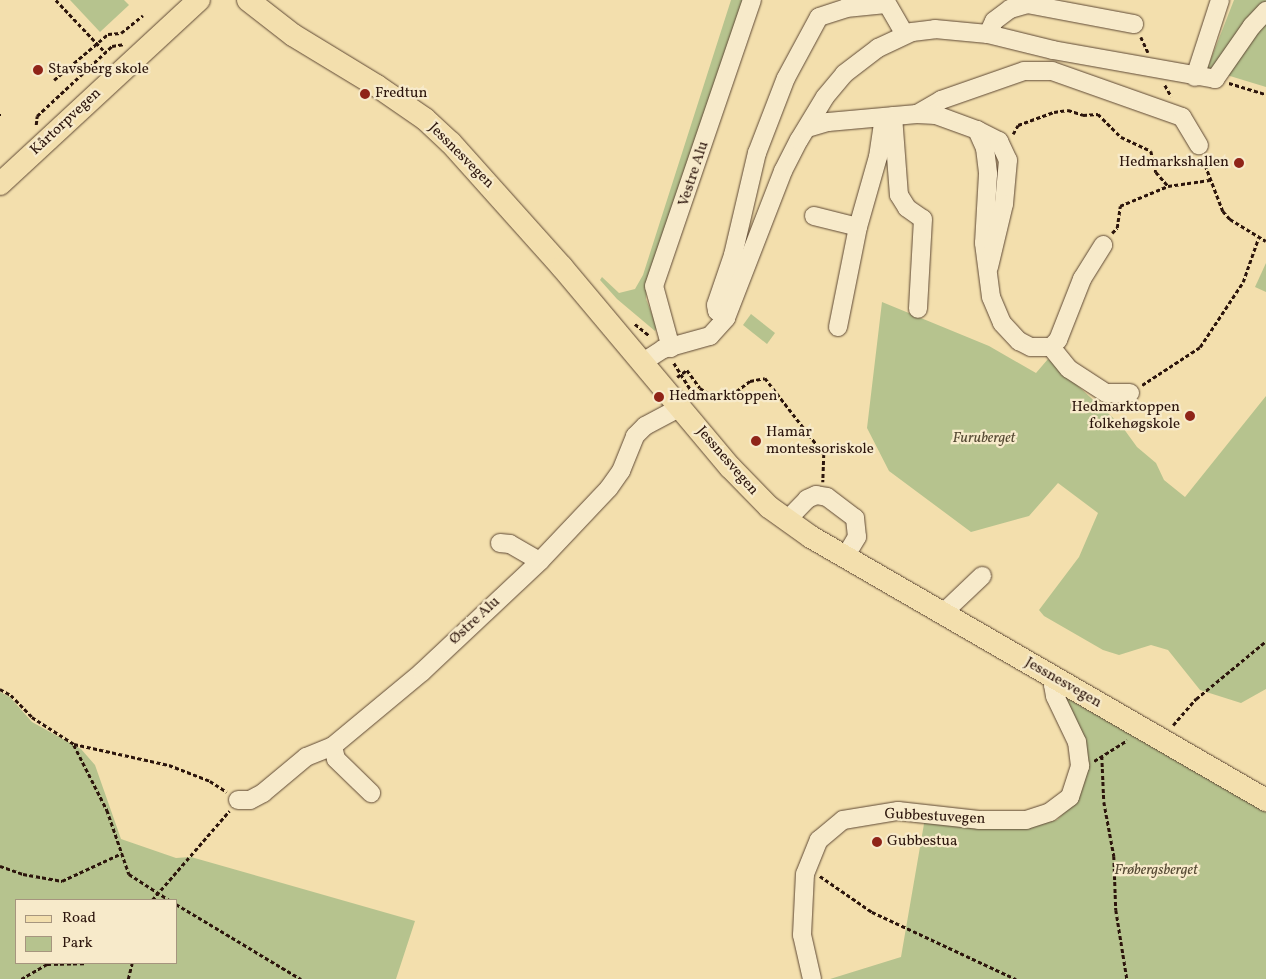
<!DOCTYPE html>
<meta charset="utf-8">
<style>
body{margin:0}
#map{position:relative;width:1266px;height:979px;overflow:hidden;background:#f3dfad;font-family:Vollkorn,serif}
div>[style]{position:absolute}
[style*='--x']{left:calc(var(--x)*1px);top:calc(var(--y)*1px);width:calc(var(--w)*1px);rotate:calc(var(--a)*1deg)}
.green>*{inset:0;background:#b6c38e}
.path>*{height:2.5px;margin-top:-1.25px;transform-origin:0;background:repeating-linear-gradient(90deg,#2c150c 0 4px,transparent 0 6.5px)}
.roads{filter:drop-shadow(0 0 1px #5e4834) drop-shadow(0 0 1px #5e4834)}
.minor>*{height:18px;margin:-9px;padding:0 9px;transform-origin:9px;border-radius:9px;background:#f7eaca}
.major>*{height:22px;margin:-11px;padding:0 11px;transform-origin:11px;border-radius:11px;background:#f3dfad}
.dots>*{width:14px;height:14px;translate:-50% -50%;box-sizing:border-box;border:2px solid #f7eaca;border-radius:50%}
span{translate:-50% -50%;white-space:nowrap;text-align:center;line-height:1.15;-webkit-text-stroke:4.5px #f7eaca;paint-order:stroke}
.poi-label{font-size:15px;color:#2c150c}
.left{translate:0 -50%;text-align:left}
.right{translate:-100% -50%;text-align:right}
.street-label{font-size:15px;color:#2c150c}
.park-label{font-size:15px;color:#554933;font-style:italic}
.legend{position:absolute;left:15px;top:899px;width:162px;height:65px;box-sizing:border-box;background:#f7eaca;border:1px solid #a6957e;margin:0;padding:6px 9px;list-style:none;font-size:15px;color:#2c150c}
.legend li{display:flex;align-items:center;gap:10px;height:25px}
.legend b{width:25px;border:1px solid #a6957e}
</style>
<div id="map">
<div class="green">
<i style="clip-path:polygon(70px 0,124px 0,129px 5px,100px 32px)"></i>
<i style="clip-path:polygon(731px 0,747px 0,647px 283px,646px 299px,657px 327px,655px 331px,617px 299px,600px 280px,602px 277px,619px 293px,635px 289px,643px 275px)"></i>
<i style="clip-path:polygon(1234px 0,1266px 0,1266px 87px,1207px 69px)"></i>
<i style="clip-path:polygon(1266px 263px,1266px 292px,1255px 287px)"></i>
<i style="clip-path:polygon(882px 302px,989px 346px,1036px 373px,1048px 359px,1121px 425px,1137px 447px,1156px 463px,1164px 480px,1185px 497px,1266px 396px,1266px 689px,1241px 703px,1200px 690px,1168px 650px,1151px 645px,1119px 655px,1103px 650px,1044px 616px,1039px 610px,1079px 557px,1098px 513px,1058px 483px,1029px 516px,971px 532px,889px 471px,867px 428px)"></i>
<i style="clip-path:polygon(751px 314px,775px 333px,767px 344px,743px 325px)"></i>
<i style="clip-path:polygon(evenodd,0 692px,10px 697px,32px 722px,81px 749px,95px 765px,121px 839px,176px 858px,191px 857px,415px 921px,396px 979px,0 979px,0 692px,16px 900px,176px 900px,176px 963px,16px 963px,16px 900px)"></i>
<i style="clip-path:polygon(1065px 697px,1266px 809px,1266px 979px,830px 979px,901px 957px,925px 818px,1030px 826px,1057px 820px,1076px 800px)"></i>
</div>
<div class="path">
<i style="--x:56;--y:0;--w:71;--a:46.7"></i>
<i style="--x:1141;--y:37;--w:17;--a:65"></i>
<i style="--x:54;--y:80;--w:71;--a:-40.4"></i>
<i style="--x:108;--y:34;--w:13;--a:-4"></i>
<i style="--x:121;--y:33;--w:28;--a:-39"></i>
<i style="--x:1229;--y:83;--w:39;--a:17"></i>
<i style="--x:1165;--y:85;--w:13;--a:61"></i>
<i style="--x:0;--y:115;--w:1;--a:0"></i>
<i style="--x:36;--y:125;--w:9;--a:-84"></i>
<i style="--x:37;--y:116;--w:103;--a:-43"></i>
<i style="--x:112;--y:46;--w:13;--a:-9"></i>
<i style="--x:1013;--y:134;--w:10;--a:-61"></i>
<i style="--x:1018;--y:125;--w:38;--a:-20"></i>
<i style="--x:1054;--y:112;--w:14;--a:-8"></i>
<i style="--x:1068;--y:110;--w:16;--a:18"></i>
<i style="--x:1083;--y:115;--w:15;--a:-4"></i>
<i style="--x:1098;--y:114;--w:33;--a:45"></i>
<i style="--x:1121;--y:137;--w:33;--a:25"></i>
<i style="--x:1151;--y:151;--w:22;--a:77"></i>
<i style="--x:1156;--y:172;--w:18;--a:49"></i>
<i style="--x:1203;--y:159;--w:56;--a:69"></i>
<i style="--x:1223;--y:211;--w:11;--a:49"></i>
<i style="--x:1230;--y:219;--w:42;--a:31.4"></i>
<i style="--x:1112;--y:233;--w:7;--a:-45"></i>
<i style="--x:1117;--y:228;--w:22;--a:-82"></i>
<i style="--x:1120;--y:206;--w:52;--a:-22.6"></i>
<i style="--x:1168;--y:186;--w:42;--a:-8.1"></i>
<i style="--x:635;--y:324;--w:19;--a:39"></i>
<i style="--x:674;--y:363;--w:36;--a:58"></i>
<i style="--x:677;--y:377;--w:12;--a:-35"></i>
<i style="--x:687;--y:370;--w:22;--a:54"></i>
<i style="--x:700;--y:388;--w:19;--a:32"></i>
<i style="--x:716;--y:398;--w:10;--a:6"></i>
<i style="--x:726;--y:399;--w:30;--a:-37"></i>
<i style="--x:750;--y:381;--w:15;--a:-11"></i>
<i style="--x:765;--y:378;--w:96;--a:52.2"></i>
<i style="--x:824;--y:454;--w:28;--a:92"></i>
<i style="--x:1142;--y:385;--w:69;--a:-33.2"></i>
<i style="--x:1200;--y:347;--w:78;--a:-56.5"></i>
<i style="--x:1243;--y:282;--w:46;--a:-70.8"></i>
<i style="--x:0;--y:689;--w:13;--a:29"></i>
<i style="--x:11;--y:695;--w:30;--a:46"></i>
<i style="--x:32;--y:717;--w:50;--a:32.7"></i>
<i style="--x:74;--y:744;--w:97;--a:12.5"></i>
<i style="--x:169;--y:765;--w:44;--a:21.3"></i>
<i style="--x:210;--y:781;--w:20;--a:33"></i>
<i style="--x:1173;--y:725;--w:35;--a:-49"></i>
<i style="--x:1196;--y:699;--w:91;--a:-39.6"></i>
<i style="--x:74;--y:745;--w:73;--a:63.1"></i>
<i style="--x:107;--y:810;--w:68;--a:71"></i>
<i style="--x:129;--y:874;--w:48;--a:33"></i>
<i style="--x:1102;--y:756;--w:46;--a:87.5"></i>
<i style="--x:1104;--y:802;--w:55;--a:79.5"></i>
<i style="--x:1114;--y:856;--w:54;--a:87.9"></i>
<i style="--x:1116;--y:910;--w:70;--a:80.9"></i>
<i style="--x:1094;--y:761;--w:39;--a:-32"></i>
<i style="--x:0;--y:866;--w:24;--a:19"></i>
<i style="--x:23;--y:874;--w:40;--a:10"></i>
<i style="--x:62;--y:881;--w:66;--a:-25"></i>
<i style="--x:820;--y:876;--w:63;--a:34.7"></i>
<i style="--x:872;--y:912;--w:159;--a:25"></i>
<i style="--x:152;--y:900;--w:118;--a:-49.1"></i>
<i style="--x:176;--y:904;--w:146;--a:31"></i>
<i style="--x:21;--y:979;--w:30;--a:-30"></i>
<i style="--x:47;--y:964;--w:39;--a:-1"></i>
<i style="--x:128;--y:979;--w:16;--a:-76"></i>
</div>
<div class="roads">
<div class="minor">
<i style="--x:885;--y:0;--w:39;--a:60"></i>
<i style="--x:988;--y:34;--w:14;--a:-65"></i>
<i style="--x:994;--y:21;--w:20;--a:-37"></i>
<i style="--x:1010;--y:9;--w:18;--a:-16"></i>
<i style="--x:1027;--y:4;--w:109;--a:10.6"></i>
<i style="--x:1195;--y:77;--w:81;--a:-72"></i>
<i style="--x:917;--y:114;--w:28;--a:-30"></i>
<i style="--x:941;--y:100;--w:88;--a:-19.3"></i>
<i style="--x:1024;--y:71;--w:28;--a:0"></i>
<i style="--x:1052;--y:71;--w:138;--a:19.5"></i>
<i style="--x:1182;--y:117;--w:33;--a:59"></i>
<i style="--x:893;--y:116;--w:79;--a:85.7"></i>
<i style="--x:899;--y:195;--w:15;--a:58"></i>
<i style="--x:907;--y:208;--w:19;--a:35"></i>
<i style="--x:923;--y:219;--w:90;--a:93.2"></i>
<i style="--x:807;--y:128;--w:22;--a:-16"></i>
<i style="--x:828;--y:122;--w:89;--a:-5.1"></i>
<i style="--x:917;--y:114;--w:19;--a:3"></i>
<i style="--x:936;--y:115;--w:44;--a:20.1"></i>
<i style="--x:977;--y:130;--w:20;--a:66"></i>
<i style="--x:985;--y:148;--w:26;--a:83"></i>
<i style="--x:988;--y:174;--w:69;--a:93.3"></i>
<i style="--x:984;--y:243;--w:54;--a:82.6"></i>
<i style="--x:991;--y:297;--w:28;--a:67"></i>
<i style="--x:1002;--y:323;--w:25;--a:47"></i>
<i style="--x:1019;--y:341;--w:13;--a:27"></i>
<i style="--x:1031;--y:347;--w:20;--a:0"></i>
<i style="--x:1051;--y:347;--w:10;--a:-45"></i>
<i style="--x:1058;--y:340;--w:66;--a:-68.5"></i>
<i style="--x:1082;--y:279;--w:40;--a:-58"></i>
<i style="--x:977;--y:130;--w:25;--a:27"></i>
<i style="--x:999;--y:141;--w:21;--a:65"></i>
<i style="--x:1008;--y:160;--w:44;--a:95.2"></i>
<i style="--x:1004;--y:204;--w:65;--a:103.4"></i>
<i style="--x:814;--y:216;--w:45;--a:14"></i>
<i style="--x:726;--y:318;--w:11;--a:-142"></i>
<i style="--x:717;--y:311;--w:6;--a:-99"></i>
<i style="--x:716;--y:305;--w:53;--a:-71.2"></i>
<i style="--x:733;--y:255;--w:105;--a:-76.8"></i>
<i style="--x:757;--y:153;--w:80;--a:-68.9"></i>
<i style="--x:786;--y:78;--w:69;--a:-61.6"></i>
<i style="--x:819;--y:17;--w:28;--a:-18"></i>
<i style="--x:846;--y:8;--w:40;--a:-5.7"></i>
<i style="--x:838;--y:327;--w:102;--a:-78.7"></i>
<i style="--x:858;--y:227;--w:73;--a:-74.1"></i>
<i style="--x:878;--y:157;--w:40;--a:-81.5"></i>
<i style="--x:1051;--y:347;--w:28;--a:51"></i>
<i style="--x:1069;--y:369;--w:44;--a:33"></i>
<i style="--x:1106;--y:393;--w:24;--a:0"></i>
<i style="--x:671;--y:348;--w:64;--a:-105.3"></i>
<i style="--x:654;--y:286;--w:302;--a:-71.1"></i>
<i style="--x:643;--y:362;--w:24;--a:-33"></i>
<i style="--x:663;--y:349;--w:49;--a:-15.5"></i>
<i style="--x:710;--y:336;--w:24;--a:-48"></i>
<i style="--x:726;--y:318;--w:158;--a:-68.8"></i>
<i style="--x:783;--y:171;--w:35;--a:-63"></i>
<i style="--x:799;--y:140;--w:50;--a:-58.8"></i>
<i style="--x:825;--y:97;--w:30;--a:-50"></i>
<i style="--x:844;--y:74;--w:43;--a:-37.4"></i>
<i style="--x:878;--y:48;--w:38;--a:-25"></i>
<i style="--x:912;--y:32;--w:23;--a:-7"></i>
<i style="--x:935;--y:29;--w:53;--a:5.4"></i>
<i style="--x:988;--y:34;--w:67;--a:13.8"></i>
<i style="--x:1053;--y:50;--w:165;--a:10.1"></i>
<i style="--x:1215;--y:79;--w:65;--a:-55.1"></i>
<i style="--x:1252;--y:26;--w:21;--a:-47"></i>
<i style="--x:787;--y:520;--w:29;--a:-46"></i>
<i style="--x:807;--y:499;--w:10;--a:-24"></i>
<i style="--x:816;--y:495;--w:11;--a:10"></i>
<i style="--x:827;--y:497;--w:35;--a:37"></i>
<i style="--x:855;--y:518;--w:19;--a:84"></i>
<i style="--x:857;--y:537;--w:23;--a:121"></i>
<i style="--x:500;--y:543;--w:10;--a:6"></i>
<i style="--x:510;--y:544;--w:34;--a:30"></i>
<i style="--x:943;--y:613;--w:54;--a:-43.5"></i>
<i style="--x:333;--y:746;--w:13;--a:77"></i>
<i style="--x:336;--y:759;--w:49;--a:44.2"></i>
<i style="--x:238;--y:800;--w:12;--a:0"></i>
<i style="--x:250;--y:800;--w:15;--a:-28"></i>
<i style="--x:263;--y:793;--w:56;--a:-39.9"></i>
<i style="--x:306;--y:757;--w:29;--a:-22"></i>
<i style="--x:333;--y:746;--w:116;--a:-39.7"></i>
<i style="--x:422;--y:672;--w:162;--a:-43.2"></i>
<i style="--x:540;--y:561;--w:100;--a:-46.6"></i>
<i style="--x:609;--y:488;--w:21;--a:-55"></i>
<i style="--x:621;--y:471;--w:38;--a:-68"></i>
<i style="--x:635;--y:436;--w:14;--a:-45"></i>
<i style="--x:645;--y:426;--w:40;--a:-28"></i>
<i style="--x:812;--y:979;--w:45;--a:-102.8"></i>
<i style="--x:802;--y:935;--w:61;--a:-87.2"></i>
<i style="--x:805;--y:874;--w:37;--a:-68"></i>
<i style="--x:819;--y:840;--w:31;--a:-40"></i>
<i style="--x:843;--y:820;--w:56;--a:-9.3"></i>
<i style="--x:898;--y:811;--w:81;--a:6.3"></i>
<i style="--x:979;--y:820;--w:47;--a:0"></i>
<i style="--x:1026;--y:820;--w:25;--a:-18"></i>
<i style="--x:1050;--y:812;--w:25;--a:-37"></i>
<i style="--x:1070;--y:797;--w:33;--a:-72"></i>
<i style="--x:1080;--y:766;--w:24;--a:-97"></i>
<i style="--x:1077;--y:742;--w:51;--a:-115.6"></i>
<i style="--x:1055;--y:696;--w:11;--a:-100"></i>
<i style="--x:1053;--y:685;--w:7;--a:-63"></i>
</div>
<div class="major">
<i style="--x:248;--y:0;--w:57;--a:37.9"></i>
<i style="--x:293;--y:35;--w:98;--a:31.3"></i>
<i style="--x:377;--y:86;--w:58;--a:34.5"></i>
<i style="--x:425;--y:119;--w:35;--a:43"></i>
<i style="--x:451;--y:143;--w:166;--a:48.2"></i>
<i style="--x:562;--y:267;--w:261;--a:50"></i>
<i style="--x:730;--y:467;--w:56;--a:45.7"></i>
<i style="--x:769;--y:507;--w:52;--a:35.5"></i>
<i style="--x:811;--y:537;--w:526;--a:30.03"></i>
<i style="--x:0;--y:184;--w:271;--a:-42.8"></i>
</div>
</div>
<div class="dots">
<i style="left:38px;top:70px;background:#8f2418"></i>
<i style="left:365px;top:94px;background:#8f2418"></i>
<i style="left:1239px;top:163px;background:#8f2418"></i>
<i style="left:659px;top:397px;background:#8f2418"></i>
<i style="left:1190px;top:416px;background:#8f2418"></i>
<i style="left:756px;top:441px;background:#8f2418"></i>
<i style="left:877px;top:842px;background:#8f2418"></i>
</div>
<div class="poi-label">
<span class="left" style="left:48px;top:70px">Stavsberg skole</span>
<span class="left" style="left:375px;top:94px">Fredtun</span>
<span class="right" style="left:1229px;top:163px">Hedmarkshallen</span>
<span class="left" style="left:669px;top:397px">Hedmarktoppen</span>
<span class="right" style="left:1180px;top:416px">Hedmarktoppen<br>folkehøgskole</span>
<span class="left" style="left:766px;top:441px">Hamar<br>montessoriskole</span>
<span class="left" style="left:887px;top:842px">Gubbestua</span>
</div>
<div class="street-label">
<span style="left:66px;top:122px;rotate:-43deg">Kårtorpvegen</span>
<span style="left:461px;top:156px;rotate:45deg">Jessnesvegen</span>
<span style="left:694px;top:174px;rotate:-72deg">Vestre Alu</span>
<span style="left:727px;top:461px;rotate:49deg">Jessnesvegen</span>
<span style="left:475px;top:621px;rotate:-43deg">Østre Alu</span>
<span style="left:1063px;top:683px;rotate:30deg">Jessnesvegen</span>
<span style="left:935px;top:817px;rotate:3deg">Gubbestuvegen</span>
</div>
<div class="park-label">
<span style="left:984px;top:439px">Furuberget</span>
<span style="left:1156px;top:871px">Frøbergsberget</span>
</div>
<ul class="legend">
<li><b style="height:6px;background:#f3dfad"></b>Road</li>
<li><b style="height:14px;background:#b6c38e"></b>Park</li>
</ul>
</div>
